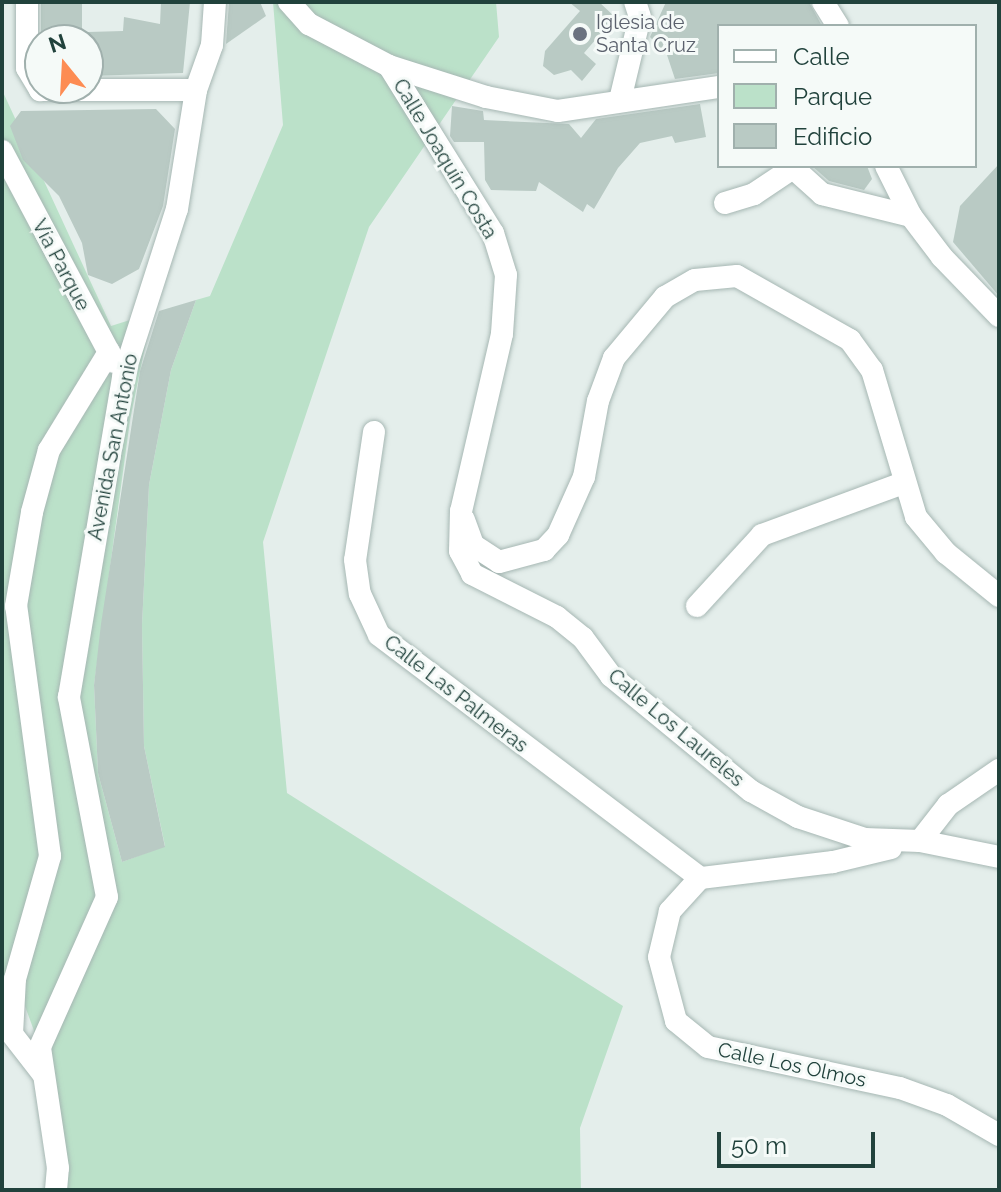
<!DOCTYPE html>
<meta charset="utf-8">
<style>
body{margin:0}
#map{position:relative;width:1001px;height:1192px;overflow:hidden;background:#e4eeeb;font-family:Raleway,sans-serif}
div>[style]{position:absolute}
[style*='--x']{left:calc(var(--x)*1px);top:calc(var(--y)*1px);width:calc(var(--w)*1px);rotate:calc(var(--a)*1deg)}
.green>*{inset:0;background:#bbe1c9}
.building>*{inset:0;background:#b9cac4}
.roads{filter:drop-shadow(0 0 2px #a6b7b3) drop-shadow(0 0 2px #a6b7b3)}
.minor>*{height:22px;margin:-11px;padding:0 11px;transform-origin:11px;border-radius:11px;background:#fff}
.dots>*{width:22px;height:22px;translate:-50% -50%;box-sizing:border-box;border:4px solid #f5faf8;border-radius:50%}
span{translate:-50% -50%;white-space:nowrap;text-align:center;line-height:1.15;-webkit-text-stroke:6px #f5faf8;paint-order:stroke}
.worship-label{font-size:20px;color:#5b616d}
.left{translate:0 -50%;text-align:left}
.street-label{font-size:20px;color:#21423c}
.frame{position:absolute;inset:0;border:4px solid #21423c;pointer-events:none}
.legend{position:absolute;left:717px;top:24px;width:260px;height:144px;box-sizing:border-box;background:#f5faf8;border:2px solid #a0b0ad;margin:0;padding:10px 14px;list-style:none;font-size:24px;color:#21423c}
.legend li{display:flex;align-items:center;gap:16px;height:40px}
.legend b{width:40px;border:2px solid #a0b0ad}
.north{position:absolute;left:24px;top:24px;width:80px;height:80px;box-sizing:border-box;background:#f5faf8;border:2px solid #a0b0ad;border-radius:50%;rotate:342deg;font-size:22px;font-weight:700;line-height:32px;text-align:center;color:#21423c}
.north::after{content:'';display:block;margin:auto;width:28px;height:36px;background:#fd8c53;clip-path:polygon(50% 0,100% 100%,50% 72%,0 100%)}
.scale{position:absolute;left:717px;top:1132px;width:158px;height:36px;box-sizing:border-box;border:4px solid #21423c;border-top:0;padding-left:10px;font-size:24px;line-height:28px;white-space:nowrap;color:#21423c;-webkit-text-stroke:6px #f5faf8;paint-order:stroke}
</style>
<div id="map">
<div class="green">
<i style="clip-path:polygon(273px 2px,496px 2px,499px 37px,369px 227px,263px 542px,287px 793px,623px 1006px,580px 1128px,581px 1190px,56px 1190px,40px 1047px,15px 979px,2px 979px,2px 90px,111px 326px,152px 313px,130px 420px,94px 685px,98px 773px,122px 862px,165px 846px,144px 746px,142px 625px,149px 485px,171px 370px,196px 300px,210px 296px,283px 125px)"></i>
</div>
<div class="building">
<i style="clip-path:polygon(41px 2px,82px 2px,82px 40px,41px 40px)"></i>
<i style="clip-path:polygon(161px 2px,190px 2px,183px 73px,88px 76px,88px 32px,123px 31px,124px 17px,160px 24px)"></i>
<i style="clip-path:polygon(229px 2px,260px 2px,266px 16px,226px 44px)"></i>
<i style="clip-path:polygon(569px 2px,599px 2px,615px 17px,584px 53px,596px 64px,582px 81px,571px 70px,554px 75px,543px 66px,545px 51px,580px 11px)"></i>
<i style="clip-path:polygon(666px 2px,809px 2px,822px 26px,719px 26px,719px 73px,675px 79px,667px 55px,650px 37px)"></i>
<i style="clip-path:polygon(700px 104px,706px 137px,675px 143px,672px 136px,640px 143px,618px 168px,594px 209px,587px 204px,583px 212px,539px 182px,536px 191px,491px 190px,485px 180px,484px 142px,454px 142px,450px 136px,452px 106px,483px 111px,484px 120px,569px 124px,581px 138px,596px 119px)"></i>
<i style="clip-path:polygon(156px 109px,175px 129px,163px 206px,139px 269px,112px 284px,88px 275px,82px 243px,59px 196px,23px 160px,10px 126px,21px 111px)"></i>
<i style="clip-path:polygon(999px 164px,999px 296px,953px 242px,960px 206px)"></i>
<i style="clip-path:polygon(812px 166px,867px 166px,872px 179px,864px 190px,829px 181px)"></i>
<i style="clip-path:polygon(196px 300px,171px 370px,149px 485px,142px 625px,144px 746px,165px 847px,122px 862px,98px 773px,94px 685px,101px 624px,140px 371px,159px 311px)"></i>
</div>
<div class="roads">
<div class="minor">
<i style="--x:27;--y:2;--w:66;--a:90"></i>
<i style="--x:27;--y:68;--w:26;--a:59"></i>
<i style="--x:40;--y:90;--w:156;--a:0"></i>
<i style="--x:289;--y:2;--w:30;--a:48"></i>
<i style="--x:309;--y:24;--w:90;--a:27.7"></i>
<i style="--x:389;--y:66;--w:197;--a:58.1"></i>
<i style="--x:493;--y:233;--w:44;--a:72.8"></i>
<i style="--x:506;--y:275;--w:59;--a:93.9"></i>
<i style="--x:502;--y:334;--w:182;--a:103"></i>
<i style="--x:461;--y:511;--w:40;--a:91.4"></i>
<i style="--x:460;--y:551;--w:26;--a:62"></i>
<i style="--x:472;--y:574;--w:95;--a:26.8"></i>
<i style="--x:557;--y:617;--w:33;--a:39"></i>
<i style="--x:583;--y:638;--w:47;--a:53.6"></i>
<i style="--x:611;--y:676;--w:181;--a:39.4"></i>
<i style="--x:751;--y:791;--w:54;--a:29"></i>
<i style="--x:798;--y:817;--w:71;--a:18.2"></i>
<i style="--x:865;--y:839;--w:55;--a:2.1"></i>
<i style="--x:920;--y:841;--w:81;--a:11.4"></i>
<i style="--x:823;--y:2;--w:28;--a:58"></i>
<i style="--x:389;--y:66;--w:102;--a:17.7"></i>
<i style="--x:486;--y:97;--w:73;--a:11"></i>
<i style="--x:558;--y:111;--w:163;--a:-8.5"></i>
<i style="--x:620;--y:100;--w:85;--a:-76.5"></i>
<i style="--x:640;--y:17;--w:16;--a:-108"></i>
<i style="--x:2;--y:151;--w:239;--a:62"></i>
<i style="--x:791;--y:166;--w:42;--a:42.1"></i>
<i style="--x:822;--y:194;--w:92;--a:13.9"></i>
<i style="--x:886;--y:166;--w:56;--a:63.4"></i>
<i style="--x:911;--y:216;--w:51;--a:52.9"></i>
<i style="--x:942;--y:257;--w:82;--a:46"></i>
<i style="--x:725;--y:203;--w:30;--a:-17"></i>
<i style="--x:754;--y:194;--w:47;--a:-33.7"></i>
<i style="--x:374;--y:432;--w:129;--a:98.4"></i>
<i style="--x:355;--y:560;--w:34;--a:82"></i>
<i style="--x:360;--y:594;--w:45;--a:65.1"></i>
<i style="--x:379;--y:635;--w:403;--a:37.1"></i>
<i style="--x:464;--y:520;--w:27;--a:70"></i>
<i style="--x:473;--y:545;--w:31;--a:33"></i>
<i style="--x:499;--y:562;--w:47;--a:-14.9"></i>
<i style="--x:544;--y:550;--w:21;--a:-47"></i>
<i style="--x:558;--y:535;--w:64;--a:-65.9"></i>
<i style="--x:584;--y:477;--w:77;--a:-79.6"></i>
<i style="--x:598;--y:401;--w:46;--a:-69.6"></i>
<i style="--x:614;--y:358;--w:80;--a:-50.1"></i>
<i style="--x:665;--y:297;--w:34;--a:-30"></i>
<i style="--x:695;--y:280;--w:42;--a:-5.4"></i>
<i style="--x:737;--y:276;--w:130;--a:29.5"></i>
<i style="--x:850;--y:340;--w:37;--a:54"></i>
<i style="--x:872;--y:370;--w:153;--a:73.3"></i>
<i style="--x:916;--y:517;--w:47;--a:50.2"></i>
<i style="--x:946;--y:553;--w:68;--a:39.1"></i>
<i style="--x:697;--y:606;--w:96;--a:-47.5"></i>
<i style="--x:762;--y:535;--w:150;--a:-20.2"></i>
<i style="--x:920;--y:841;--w:46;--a:-52.1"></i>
<i style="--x:948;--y:805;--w:62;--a:-34.5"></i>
<i style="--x:891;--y:848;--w:60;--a:166.4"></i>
<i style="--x:833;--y:862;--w:134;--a:173.1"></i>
<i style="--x:700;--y:878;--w:45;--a:132.3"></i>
<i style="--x:670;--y:911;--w:47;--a:103.4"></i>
<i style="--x:659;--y:957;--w:66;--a:75.1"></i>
<i style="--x:676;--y:1021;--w:41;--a:39.1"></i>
<i style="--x:708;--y:1047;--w:196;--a:12.1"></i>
<i style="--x:900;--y:1088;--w:50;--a:19.9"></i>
<i style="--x:947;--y:1105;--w:60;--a:30"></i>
<i style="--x:43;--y:1074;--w:51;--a:-127.8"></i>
<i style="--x:12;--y:1034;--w:55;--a:-86.9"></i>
<i style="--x:15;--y:979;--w:128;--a:-74.1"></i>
<i style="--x:50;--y:856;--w:252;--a:-97.7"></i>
<i style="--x:16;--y:606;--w:95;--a:-80.3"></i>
<i style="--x:32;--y:512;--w:64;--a:-74.7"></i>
<i style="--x:49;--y:450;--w:115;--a:-58.5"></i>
<i style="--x:56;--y:1190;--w:22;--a:-85"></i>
<i style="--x:58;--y:1168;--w:122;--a:-98.5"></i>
<i style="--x:40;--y:1047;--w:164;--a:-65.9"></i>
<i style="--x:107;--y:897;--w:204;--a:-100.8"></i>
<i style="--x:69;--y:697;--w:325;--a:-80.4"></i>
<i style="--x:123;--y:377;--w:176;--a:-72.2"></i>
<i style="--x:177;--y:209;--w:121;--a:-80.9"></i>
<i style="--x:196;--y:90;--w:48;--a:-70.4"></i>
<i style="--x:212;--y:45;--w:43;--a:-86"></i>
</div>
</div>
<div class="dots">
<i style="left:580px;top:34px;background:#6b7280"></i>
</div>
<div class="worship-label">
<span class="left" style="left:596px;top:34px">Iglesia de<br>Santa Cruz</span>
</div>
<div class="street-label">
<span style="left:445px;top:159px;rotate:59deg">Calle Joaquín Costa</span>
<span style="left:61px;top:265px;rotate:62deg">Vía Parque</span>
<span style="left:113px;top:447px;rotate:-79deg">Avenida San Antonio</span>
<span style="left:456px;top:694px;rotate:38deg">Calle Las Palmeras</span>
<span style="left:676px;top:728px;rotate:40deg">Calle Los Laureles</span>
<span style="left:792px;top:1065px;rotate:12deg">Calle Los Olmos</span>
</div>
<div class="frame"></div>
<ul class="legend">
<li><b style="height:10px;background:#fff"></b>Calle</li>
<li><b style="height:22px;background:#bbe1c9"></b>Parque</li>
<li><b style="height:22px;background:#b9cac4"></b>Edificio</li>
</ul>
<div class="north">N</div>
<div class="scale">50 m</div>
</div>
